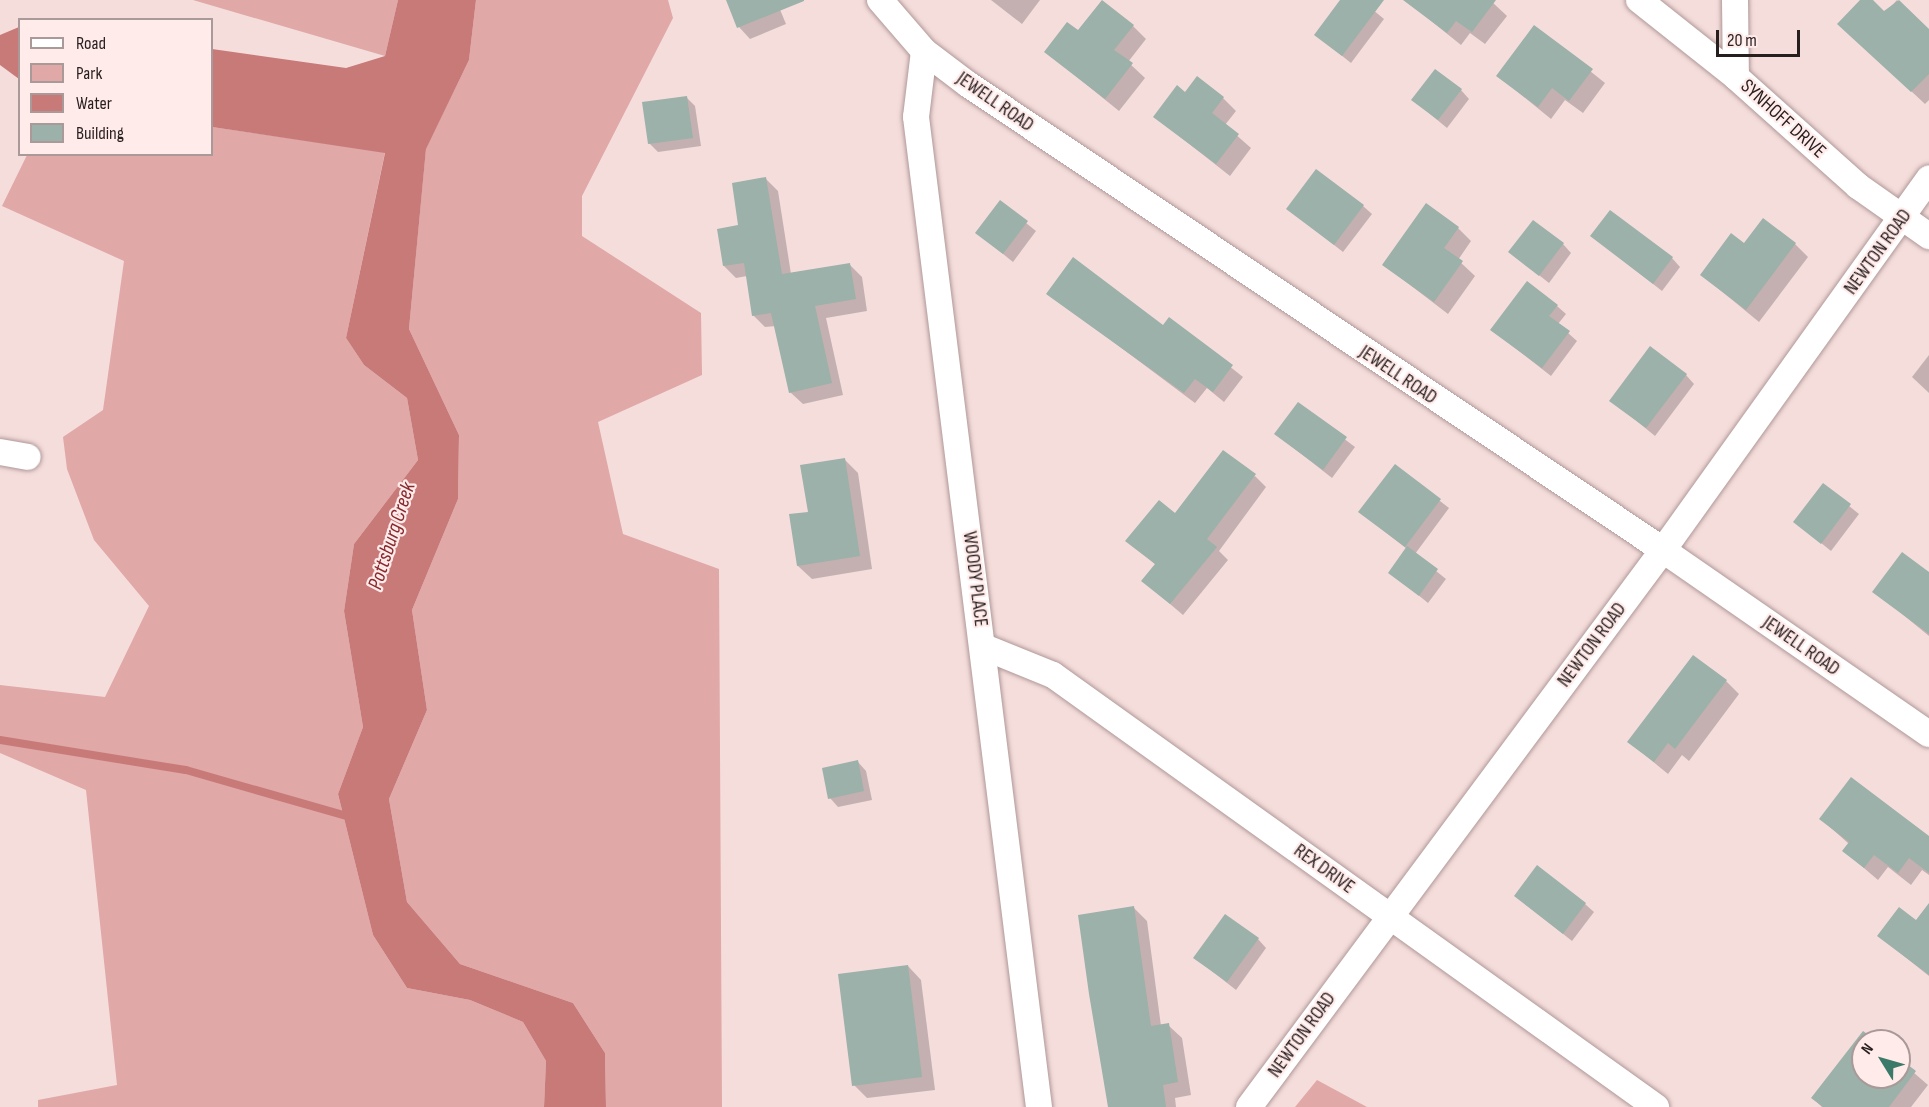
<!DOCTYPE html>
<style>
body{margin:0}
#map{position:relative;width:1929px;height:1107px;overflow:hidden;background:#f5dddc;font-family:"Sofia Sans Condensed",sans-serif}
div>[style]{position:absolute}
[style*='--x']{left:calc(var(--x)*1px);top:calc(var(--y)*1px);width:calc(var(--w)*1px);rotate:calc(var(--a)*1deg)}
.green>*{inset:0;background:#e0a8a6}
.water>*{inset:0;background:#c87a78}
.shadow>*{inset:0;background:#0003}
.stream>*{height:8px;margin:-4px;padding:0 4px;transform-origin:4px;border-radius:4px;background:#c87a78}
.building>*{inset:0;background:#9bb1a9}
.roads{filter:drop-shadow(0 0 2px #af9897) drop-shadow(0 0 2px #af9897)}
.street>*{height:26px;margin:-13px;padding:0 13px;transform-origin:13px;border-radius:13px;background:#fff}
span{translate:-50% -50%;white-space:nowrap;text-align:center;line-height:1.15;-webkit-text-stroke:4.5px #ffebea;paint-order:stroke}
.street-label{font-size:20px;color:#271e1e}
.water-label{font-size:21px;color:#87292d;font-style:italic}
.legend{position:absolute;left:18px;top:18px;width:195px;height:138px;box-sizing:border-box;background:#ffebea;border:2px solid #a99998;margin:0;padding:8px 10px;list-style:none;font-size:18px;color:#271e1e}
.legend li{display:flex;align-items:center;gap:12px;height:30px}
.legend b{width:30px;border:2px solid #a99998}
.north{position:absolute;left:1851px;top:1029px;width:60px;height:60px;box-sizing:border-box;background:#ffebea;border:2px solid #a99998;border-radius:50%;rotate:307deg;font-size:16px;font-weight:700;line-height:24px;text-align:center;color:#271e1e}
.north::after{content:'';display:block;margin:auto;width:21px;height:27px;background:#3b7a68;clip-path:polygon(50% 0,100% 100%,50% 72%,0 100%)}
.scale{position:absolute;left:1716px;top:30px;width:84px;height:27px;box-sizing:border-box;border:3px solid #271e1e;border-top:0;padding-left:8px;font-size:18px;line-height:21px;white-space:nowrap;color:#271e1e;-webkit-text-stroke:4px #ffebea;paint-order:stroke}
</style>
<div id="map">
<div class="green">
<i style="clip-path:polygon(193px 0,398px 0,385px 56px)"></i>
<i style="clip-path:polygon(476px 0,668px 0,673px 18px,582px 196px,582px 236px,701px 313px,702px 375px,598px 422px,623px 534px,719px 569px,722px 1107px,606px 1107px,605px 1053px,573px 1003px,460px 964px,407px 902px,389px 799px,427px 710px,412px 610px,458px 499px,459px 435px,409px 329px,426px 148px,469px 60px)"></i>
<i style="clip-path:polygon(212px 127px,385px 152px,346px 338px,364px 365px,407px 398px,418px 460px,354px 544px,344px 611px,363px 727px,338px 794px,373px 935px,407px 988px,470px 1000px,523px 1022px,546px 1061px,544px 1107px,38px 1107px,38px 1100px,117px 1085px,86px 790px,0 753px,0 685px,105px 697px,149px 606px,94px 540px,67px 469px,63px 437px,103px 410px,124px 261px,2px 206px,27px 155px,212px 154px)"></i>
<i style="clip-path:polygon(1317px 1080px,1367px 1107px,1295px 1107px)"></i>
</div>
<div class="water">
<i style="clip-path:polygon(398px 0,476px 0,469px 60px,426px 149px,409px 329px,459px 435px,458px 499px,412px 610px,427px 710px,389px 799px,407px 902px,460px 964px,573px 1003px,605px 1053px,606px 1107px,544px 1107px,546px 1061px,523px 1022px,470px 1000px,407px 988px,373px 935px,338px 794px,363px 727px,344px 611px,354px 544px,418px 460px,407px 398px,364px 365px,346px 338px,385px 153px,212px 127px,212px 49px,346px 68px,385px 56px)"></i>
<i style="clip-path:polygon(19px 27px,19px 79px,0 65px,0 35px)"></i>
</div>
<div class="shadow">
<i style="clip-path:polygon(727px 0,776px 0,786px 24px,750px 39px,739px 27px)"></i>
<i style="clip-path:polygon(991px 0,1040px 0,1022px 24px)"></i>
<i style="clip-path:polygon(1342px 0,1361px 0,1384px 19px,1351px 63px,1316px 35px)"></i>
<i style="clip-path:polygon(1405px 0,1490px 0,1507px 16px,1485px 44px,1470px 33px,1461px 45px)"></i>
<i style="clip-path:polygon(1862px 0,1871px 0,1884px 14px,1897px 0,1929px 32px,1929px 100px,1925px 104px,1839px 24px)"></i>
<i style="clip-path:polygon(1133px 26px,1146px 39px,1128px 62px,1145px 78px,1119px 111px,1046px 52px,1078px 32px)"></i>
<i style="clip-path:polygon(1535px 27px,1605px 83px,1583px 113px,1565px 100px,1551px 119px,1498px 76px)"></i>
<i style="clip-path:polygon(1461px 90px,1469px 99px,1447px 128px,1413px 100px)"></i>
<i style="clip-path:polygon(1186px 94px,1223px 98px,1236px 111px,1225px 125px,1251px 148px,1230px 176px,1155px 117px)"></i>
<i style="clip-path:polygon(687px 98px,695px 106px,701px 146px,658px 152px,649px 143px)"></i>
<i style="clip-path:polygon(766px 179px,778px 191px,791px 274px,850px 265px,862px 277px,867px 311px,826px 318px,843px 395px,803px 404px,790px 392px,776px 326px,765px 327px,753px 315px,747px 276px,736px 278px,724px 266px)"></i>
<i style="clip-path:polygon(1000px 202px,1036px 231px,1013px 262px,977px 233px)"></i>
<i style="clip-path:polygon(1363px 206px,1372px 214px,1343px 252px,1288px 209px)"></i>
<i style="clip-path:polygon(1458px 228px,1471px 241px,1458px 260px,1475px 276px,1448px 314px,1384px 265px)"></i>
<i style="clip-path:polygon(1592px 236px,1672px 258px,1680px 267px,1662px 291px)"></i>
<i style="clip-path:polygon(1563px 244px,1571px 253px,1549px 283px,1510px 252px)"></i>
<i style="clip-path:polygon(1795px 244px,1808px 257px,1759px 322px,1702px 275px,1744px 245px)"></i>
<i style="clip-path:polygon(1048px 293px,1164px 327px,1170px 319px,1243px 377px,1224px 402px,1207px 388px,1195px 403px)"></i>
<i style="clip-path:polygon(1557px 306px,1566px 314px,1558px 324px,1577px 341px,1551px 376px,1492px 330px)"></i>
<i style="clip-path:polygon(1929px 355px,1929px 393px,1912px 377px)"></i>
<i style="clip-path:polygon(1686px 375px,1694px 384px,1655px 436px,1611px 400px)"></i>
<i style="clip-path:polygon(1298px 404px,1355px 447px,1332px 478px,1276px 434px)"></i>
<i style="clip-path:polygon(845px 460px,858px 473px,872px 569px,812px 579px,798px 566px,810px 513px)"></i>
<i style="clip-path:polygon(1395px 466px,1449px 508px,1415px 554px,1446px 579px,1428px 603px,1390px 572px,1407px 549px,1360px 512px)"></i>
<i style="clip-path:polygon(1255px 476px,1266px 487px,1219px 551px,1228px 560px,1183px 615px,1143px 581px,1156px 565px,1128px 540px)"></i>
<i style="clip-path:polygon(1823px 485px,1859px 514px,1831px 551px,1795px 522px)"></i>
<i style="clip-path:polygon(1929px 574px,1929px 636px,1874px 591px)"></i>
<i style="clip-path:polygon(1726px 681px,1739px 694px,1689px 761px,1682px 755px,1668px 774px,1629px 742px)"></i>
<i style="clip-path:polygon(858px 762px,866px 771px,872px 800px,838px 807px,830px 798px)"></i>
<i style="clip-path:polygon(1821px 819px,1929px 838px,1929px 875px,1922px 870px,1911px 885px,1888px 867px,1878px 880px,1844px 851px,1849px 844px)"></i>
<i style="clip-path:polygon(1515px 896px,1585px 904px,1594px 912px,1572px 941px)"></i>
<i style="clip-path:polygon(1929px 905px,1929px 976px,1879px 936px,1916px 922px)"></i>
<i style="clip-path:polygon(1134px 908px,1147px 921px,1161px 1026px,1168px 1025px,1182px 1038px,1191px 1095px,1175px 1098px,1176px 1107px,1109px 1107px)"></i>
<i style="clip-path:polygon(1258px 939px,1266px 948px,1236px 990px,1195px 958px)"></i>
<i style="clip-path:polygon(908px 966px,921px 980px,935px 1090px,867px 1098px,854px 1085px)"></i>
<i style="clip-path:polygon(1863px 1033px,1874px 1041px,1863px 1041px,1863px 1077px,1899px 1077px,1899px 1060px,1928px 1085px,1911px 1107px,1822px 1107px,1813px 1098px)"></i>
</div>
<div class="stream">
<i style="--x:0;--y:740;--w:188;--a:9.2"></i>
<i style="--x:186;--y:770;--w:174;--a:16"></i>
</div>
<div class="building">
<i style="clip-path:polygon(726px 0,804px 0,804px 1px,737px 28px)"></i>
<i style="clip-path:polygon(1102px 0,1134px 25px,1114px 50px,1133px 63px,1105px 99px,1044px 52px,1067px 22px,1078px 30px)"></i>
<i style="clip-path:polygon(1340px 0,1384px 0,1342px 56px,1314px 35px)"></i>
<i style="clip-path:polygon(1403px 0,1496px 0,1472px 32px,1456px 21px,1447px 33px)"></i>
<i style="clip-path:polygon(1860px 0,1873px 0,1884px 11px,1899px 0,1929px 29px,1929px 74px,1911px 92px,1837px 24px)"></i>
<i style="clip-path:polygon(1534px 25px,1593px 69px,1569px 101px,1552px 88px,1538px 107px,1496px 76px)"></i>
<i style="clip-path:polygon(1435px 69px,1462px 89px,1438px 120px,1411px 100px)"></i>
<i style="clip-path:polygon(1197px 76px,1224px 97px,1212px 113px,1239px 134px,1216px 164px,1153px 117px,1177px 85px,1185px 92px)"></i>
<i style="clip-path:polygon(687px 96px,693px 138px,648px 144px,642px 102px)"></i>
<i style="clip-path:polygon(1316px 169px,1364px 205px,1334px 245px,1286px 209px)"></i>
<i style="clip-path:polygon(766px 177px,782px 274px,850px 263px,856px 299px,815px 306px,832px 383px,789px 393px,771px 313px,752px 316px,744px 263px,723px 266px,717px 229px,738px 225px,732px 183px)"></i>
<i style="clip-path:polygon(1000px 200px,1028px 221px,1003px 254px,975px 233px)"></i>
<i style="clip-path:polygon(1426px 203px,1459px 227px,1444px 248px,1463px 261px,1434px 302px,1382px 265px)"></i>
<i style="clip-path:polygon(1610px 210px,1673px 257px,1653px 284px,1590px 236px)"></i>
<i style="clip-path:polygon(1763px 218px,1796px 243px,1746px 310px,1700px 275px,1731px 233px,1744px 243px)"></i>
<i style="clip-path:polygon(1533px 220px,1564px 243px,1539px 276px,1508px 252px)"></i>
<i style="clip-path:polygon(1073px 257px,1163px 325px,1169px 317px,1233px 365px,1213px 392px,1195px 379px,1184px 393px,1046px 294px)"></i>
<i style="clip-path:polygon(1527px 281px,1558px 305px,1549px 316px,1570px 331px,1542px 368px,1490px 330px)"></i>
<i style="clip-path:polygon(1650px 346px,1687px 374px,1646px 428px,1609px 401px)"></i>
<i style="clip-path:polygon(1298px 402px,1347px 437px,1323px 470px,1274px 434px)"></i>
<i style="clip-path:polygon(1223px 450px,1256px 474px,1207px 539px,1217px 547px,1170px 604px,1141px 581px,1155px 564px,1125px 541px,1159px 500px,1175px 513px)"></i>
<i style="clip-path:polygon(845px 458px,860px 556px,797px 566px,789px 514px,808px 512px,800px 465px)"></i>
<i style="clip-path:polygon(1395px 464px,1441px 499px,1405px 547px,1358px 512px)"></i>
<i style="clip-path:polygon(1823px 483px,1851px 504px,1821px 544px,1793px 522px)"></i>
<i style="clip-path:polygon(1407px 546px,1438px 569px,1419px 596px,1388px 573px)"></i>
<i style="clip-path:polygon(1902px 552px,1929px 572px,1929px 634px,1872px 592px)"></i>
<i style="clip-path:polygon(1693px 655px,1727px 680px,1675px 749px,1668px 743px,1654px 762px,1627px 742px)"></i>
<i style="clip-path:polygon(858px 760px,864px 791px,828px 799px,822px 768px)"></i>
<i style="clip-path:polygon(1851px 777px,1929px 836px,1929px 873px,1909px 858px,1898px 873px,1874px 855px,1864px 868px,1842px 851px,1849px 842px,1819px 819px)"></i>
<i style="clip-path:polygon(1537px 865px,1586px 903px,1563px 934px,1514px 896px)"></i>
<i style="clip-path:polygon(1929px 903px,1929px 975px,1877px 936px,1899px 907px,1916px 920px)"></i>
<i style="clip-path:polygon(1134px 906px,1151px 1026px,1169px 1023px,1178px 1082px,1163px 1085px,1166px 1107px,1108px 1107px,1089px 994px,1078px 915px)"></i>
<i style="clip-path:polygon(1225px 914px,1259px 938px,1227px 982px,1193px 958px)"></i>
<i style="clip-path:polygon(908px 965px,922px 1077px,852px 1086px,838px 974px)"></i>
<i style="clip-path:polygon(1863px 1031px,1877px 1041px,1863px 1041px,1863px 1077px,1899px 1077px,1899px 1058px,1916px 1071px,1889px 1107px,1823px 1107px,1811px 1098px)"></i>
</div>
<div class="roads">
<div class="street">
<i style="--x:880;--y:0;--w:67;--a:49.2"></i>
<i style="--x:924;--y:51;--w:56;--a:37.1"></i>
<i style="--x:969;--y:85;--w:835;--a:33.82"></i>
<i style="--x:1663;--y:550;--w:323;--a:34.7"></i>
<i style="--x:1639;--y:0;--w:124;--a:38.4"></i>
<i style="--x:1736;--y:77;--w:164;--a:41.8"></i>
<i style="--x:1858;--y:186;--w:87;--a:35.2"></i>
<i style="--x:1735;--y:0;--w:77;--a:89.3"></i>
<i style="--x:924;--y:51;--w:66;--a:96.9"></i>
<i style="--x:916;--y:117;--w:998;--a:82.92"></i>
<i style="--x:0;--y:452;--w:28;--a:10"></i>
<i style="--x:984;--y:647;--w:74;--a:22.1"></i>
<i style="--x:1053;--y:675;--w:742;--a:35.62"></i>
<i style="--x:1249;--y:1107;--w:694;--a:-53.38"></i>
<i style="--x:1663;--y:550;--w:457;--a:-54.4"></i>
</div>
</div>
<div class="street-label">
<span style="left:995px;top:102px;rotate:35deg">JEWELL ROAD</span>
<span style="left:1783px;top:119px;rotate:42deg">SYNHOFF DRIVE</span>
<span style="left:1878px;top:252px;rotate:-54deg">NEWTON ROAD</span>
<span style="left:1398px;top:375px;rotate:34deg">JEWELL ROAD</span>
<span style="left:975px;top:579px;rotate:83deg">WOODY PLACE</span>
<span style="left:1592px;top:645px;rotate:-53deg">NEWTON ROAD</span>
<span style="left:1801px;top:646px;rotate:35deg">JEWELL ROAD</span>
<span style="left:1324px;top:869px;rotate:36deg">REX DRIVE</span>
<span style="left:1302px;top:1035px;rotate:-54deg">NEWTON ROAD</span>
</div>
<div class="water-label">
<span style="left:392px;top:536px;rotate:-72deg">Pottsburg Creek</span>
</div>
<ul class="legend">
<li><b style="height:8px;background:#fff"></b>Road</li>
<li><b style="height:16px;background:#e0a8a6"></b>Park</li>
<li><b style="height:16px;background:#c87a78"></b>Water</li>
<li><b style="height:16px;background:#9bb1a9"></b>Building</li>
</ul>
<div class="north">N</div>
<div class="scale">20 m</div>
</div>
